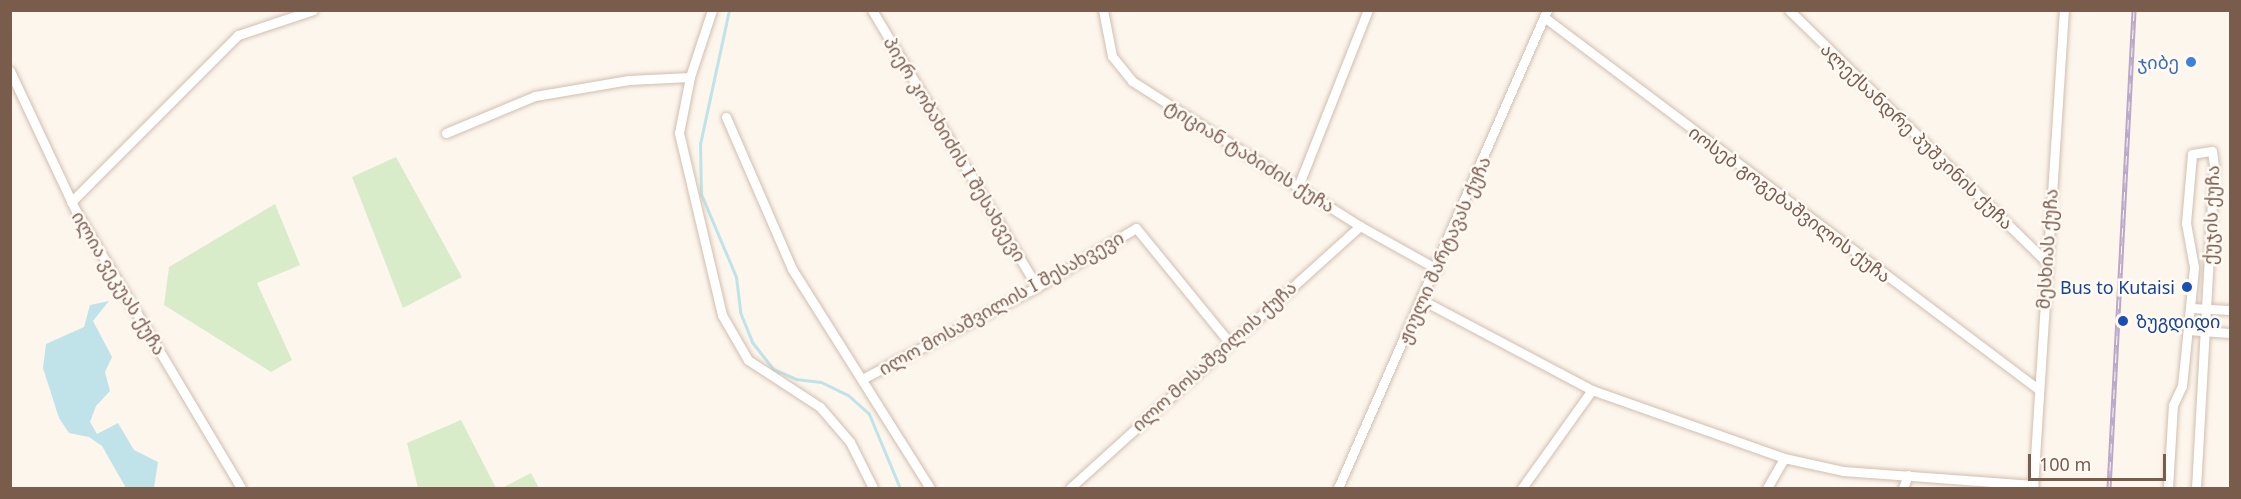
<!DOCTYPE html>
<meta charset="utf-8">
<style>
body{margin:0}
#map{position:relative;width:2241px;height:499px;overflow:hidden;background:#fdf6ec;font-family:"Noto Sans","Noto Sans Georgian",sans-serif}
div>[style]{position:absolute}
[style*='--x']{left:calc(var(--x)*1px);top:calc(var(--y)*1px);width:calc(var(--w)*1px);rotate:calc(var(--a)*1deg)}
.green>*{inset:0;background:#d8ecc9}
.water>*{inset:0;background:#bfe3e8}
.stream>*{height:3px;margin:-1.5px;padding:0 1.5px;transform-origin:1.5px;border-radius:1.5px;background:#bfe3e8}
.roads{filter:drop-shadow(0 0 2px #d1beb0) drop-shadow(0 0 2px #d1beb0)}
.minor>*{height:9px;margin:-4.5px;padding:0 4.5px;transform-origin:4.5px;border-radius:4.5px;background:#fff}
.rail>*{height:5px;margin-top:-2.5px;transform-origin:0;background:repeating-linear-gradient(90deg,#fffaf3 0 9px,#b9a8c9 0 18px);box-sizing:border-box;border-block:2px solid #b9a8c9}
.dots>*{width:16px;height:16px;translate:-50% -50%;box-sizing:border-box;border:3px solid #fffaf3;border-radius:50%}
span{translate:-50% -50%;white-space:nowrap;text-align:center;line-height:1.15;-webkit-text-stroke:5px #fffaf3;paint-order:stroke}
.shop-label{font-size:18px;color:#366cbe}
.right{translate:-100% -50%;text-align:right}
.street-label{font-size:18px;color:#7a5c4d}
.transit-label{font-size:18px;color:#164399}
.left{translate:0 -50%;text-align:left}
.frame{position:absolute;inset:0;border:12px solid #7a5c4d;pointer-events:none}
.scale{position:absolute;left:2028px;top:454px;width:138px;height:27px;box-sizing:border-box;border:3px solid #7a5c4d;border-top:0;padding-left:8px;font-size:18px;line-height:21px;white-space:nowrap;color:#7a5c4d;-webkit-text-stroke:4px #fffaf3;paint-order:stroke}
</style>
<div id="map">
<div class="green">
<i style="clip-path:polygon(396px 157px,462px 277px,403px 308px,352px 177px)"></i>
<i style="clip-path:polygon(275px 204px,300px 265px,257px 283px,292px 360px,271px 372px,164px 305px,169px 267px)"></i>
<i style="clip-path:polygon(461px 420px,496px 488px,418px 488px,407px 443px)"></i>
<i style="clip-path:polygon(531px 473px,539px 488px,502px 488px)"></i>
</div>
<div class="water">
<i style="clip-path:polygon(109px 301px,93px 321px,112px 357px,105px 372px,110px 391px,96px 406px,90px 422px,97px 434px,118px 423px,134px 450px,158px 462px,154px 488px,126px 488px,102px 446px,89px 437px,69px 433px,59px 418px,43px 368px,46px 344px,84px 327px,90px 305px)"></i>
</div>
<div class="stream">
<i style="--x:729;--y:10;--w:137;--a:102.2"></i>
<i style="--x:700;--y:144;--w:50;--a:88.9"></i>
<i style="--x:701;--y:194;--w:90;--a:67.1"></i>
<i style="--x:736;--y:277;--w:35;--a:83"></i>
<i style="--x:740;--y:312;--w:32;--a:68"></i>
<i style="--x:752;--y:342;--w:34;--a:52"></i>
<i style="--x:773;--y:369;--w:25;--a:23"></i>
<i style="--x:796;--y:379;--w:25;--a:7"></i>
<i style="--x:821;--y:382;--w:30;--a:26"></i>
<i style="--x:848;--y:395;--w:28;--a:42"></i>
<i style="--x:869;--y:414;--w:80;--a:67.3"></i>
</div>
<div class="roads">
<div class="minor">
<i style="--x:712;--y:10;--w:71;--a:108.2"></i>
<i style="--x:690;--y:77;--w:57;--a:101.1"></i>
<i style="--x:679;--y:133;--w:187;--a:76.7"></i>
<i style="--x:722;--y:315;--w:52;--a:60"></i>
<i style="--x:748;--y:360;--w:86;--a:33.1"></i>
<i style="--x:820;--y:407;--w:46;--a:49.4"></i>
<i style="--x:850;--y:442;--w:51;--a:63.4"></i>
<i style="--x:872;--y:10;--w:322;--a:59.2"></i>
<i style="--x:1103;--y:10;--w:47;--a:78.9"></i>
<i style="--x:1112;--y:56;--w:32;--a:51"></i>
<i style="--x:1132;--y:81;--w:270;--a:32.5"></i>
<i style="--x:1360;--y:226;--w:88;--a:29.2"></i>
<i style="--x:1789;--y:10;--w:360;--a:44.4"></i>
<i style="--x:1544;--y:17;--w:618;--a:36.98"></i>
<i style="--x:10;--y:71;--w:155;--a:64.8"></i>
<i style="--x:76;--y:211;--w:322;--a:59.2"></i>
<i style="--x:726;--y:117;--w:166;--a:66.5"></i>
<i style="--x:792;--y:269;--w:259;--a:57.8"></i>
<i style="--x:446;--y:133;--w:96;--a:-22.6"></i>
<i style="--x:535;--y:96;--w:95;--a:-9.7"></i>
<i style="--x:629;--y:80;--w:61;--a:-2.8"></i>
<i style="--x:1299;--y:184;--w:187;--a:-68.4"></i>
<i style="--x:71;--y:202;--w:236;--a:-45"></i>
<i style="--x:238;--y:35;--w:79;--a:-18.4"></i>
<i style="--x:1422;--y:300;--w:192;--a:27.9"></i>
<i style="--x:1592;--y:390;--w:204;--a:19.5"></i>
<i style="--x:1784;--y:458;--w:60;--a:12.4"></i>
<i style="--x:1843;--y:471;--w:191;--a:4.2"></i>
<i style="--x:2190;--y:308;--w:40;--a:2.9"></i>
<i style="--x:2188;--y:330;--w:42;--a:4.1"></i>
<i style="--x:864;--y:378;--w:195;--a:-27.7"></i>
<i style="--x:1037;--y:287;--w:115;--a:-30.8"></i>
<i style="--x:1136;--y:228;--w:146;--a:50.8"></i>
<i style="--x:1070;--y:488;--w:391;--a:-42.1"></i>
<i style="--x:1338;--y:488;--w:522;--a:-66.38"></i>
<i style="--x:1522;--y:488;--w:120;--a:-54.5"></i>
<i style="--x:1767;--y:488;--w:34;--a:-60"></i>
<i style="--x:1903;--y:488;--w:14;--a:-69"></i>
<i style="--x:2033;--y:488;--w:479;--a:-86.3"></i>
<i style="--x:2168;--y:488;--w:83;--a:-86.6"></i>
<i style="--x:2173;--y:405;--w:21;--a:-65"></i>
<i style="--x:2182;--y:386;--w:120;--a:-84.2"></i>
<i style="--x:2194;--y:267;--w:45;--a:-100.3"></i>
<i style="--x:2186;--y:223;--w:69;--a:-85"></i>
<i style="--x:2192;--y:154;--w:20;--a:-9"></i>
<i style="--x:2212;--y:151;--w:15;--a:82"></i>
<i style="--x:2214;--y:166;--w:323;--a:93.2"></i>
</div>
</div>
<div class="rail">
<i style="--x:2109;--y:488;--w:479;--a:-87"></i>
</div>
<div class="dots">
<i style="left:2191px;top:62px;background:#3f7fe0"></i>
<i style="left:2187px;top:287px;background:#1a4fb4"></i>
<i style="left:2123px;top:321px;background:#1a4fb4"></i>
</div>
<div class="shop-label">
<span class="right" style="left:2179px;top:62px">ჯიბე</span>
</div>
<div class="street-label">
<span style="left:1917px;top:136px;rotate:44deg">ალექსანდრე პუშკინის ქუჩა</span>
<span style="left:955px;top:149px;rotate:59deg">პიერ კობახიძის I შესახვევი</span>
<span style="left:1250px;top:156px;rotate:32deg">ტიციან ტაბიძის ქუჩა</span>
<span style="left:1790px;top:204px;rotate:37deg">იოსებ გოგებაშვილის ქუჩა</span>
<span style="left:2211px;top:215px;rotate:-88deg">ქუჯის ქუჩა</span>
<span style="left:2047px;top:249px;rotate:-86deg">მესხიას ქუჩა</span>
<span style="left:1444px;top:250px;rotate:-66deg">ჟიული შარტავას ქუჩა</span>
<span style="left:119px;top:283px;rotate:59deg">ილია ვეკუას ქუჩა</span>
<span style="left:1001px;top:303px;rotate:-29deg">ილო მოსაშვილის I შესახვევი</span>
<span style="left:1214px;top:356px;rotate:-42deg">ილო მოსაშვილის ქუჩა</span>
</div>
<div class="transit-label">
<span class="right" style="left:2175px;top:287px">Bus to Kutaisi</span>
<span class="left" style="left:2136px;top:321px">ზუგდიდი</span>
</div>
<div class="frame"></div>
<div class="scale">100 m</div>
</div>
